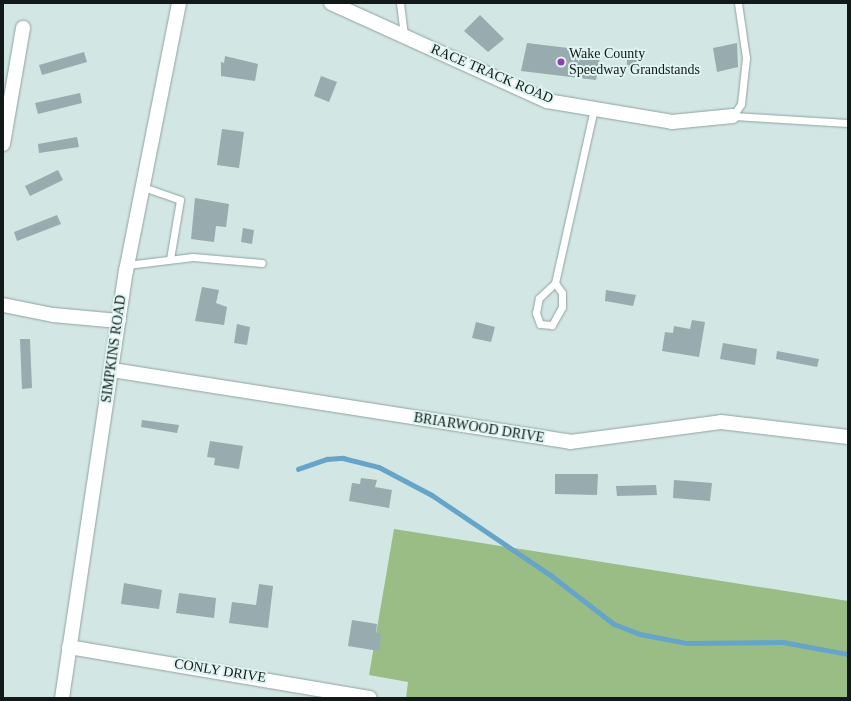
<!DOCTYPE html>
<style>
body{margin:0}
#map{position:relative;width:851px;height:701px;overflow:hidden;background:#d2e6e3;font-family:Georgia,serif}
div>[style]{position:absolute}
[style*='--x']{left:calc(var(--x)*1px);top:calc(var(--y)*1px);width:calc(var(--w)*1px);rotate:calc(var(--a)*1deg)}
.forest>*{inset:0;background:#9abd86}
.stream>*{height:4.5px;margin:-2.25px;padding:0 2.25px;transform-origin:2.25px;border-radius:2.25px;background:#66a4ca}
.building>*{inset:0;background:#98abae}
.roads{filter:drop-shadow(0 0 1px #8fa29f) drop-shadow(0 0 1px #8fa29f)}
.service>*{height:7px;margin:-3.5px;padding:0 3.5px;transform-origin:3.5px;border-radius:3.5px;background:#fff}
.minor>*{height:14px;margin:-7px;padding:0 7px;transform-origin:7px;border-radius:7px;background:#fff}
.dots>*{width:11px;height:11px;translate:-50% -50%;box-sizing:border-box;border:2px solid #dff4f0;border-radius:50%}
span{translate:-50% -50%;white-space:nowrap;text-align:center;line-height:1.15;-webkit-text-stroke:4px #dff4f0;paint-order:stroke}
.poi-label{font-size:14px;color:#121a19}
.left{translate:0 -50%;text-align:left}
.street-label{font-size:14px;color:#121a19}
.frame{position:absolute;inset:0;border:4px solid #121a19;pointer-events:none}
</style>
<div id="map">
<div class="forest">
<i style="clip-path:polygon(394px 529px,848px 601px,848px 698px,406px 698px,408px 682px,369px 675px)"></i>
</div>
<div class="stream">
<i style="--x:298;--y:469;--w:31;--a:-19"></i>
<i style="--x:327;--y:459;--w:16;--a:-4"></i>
<i style="--x:343;--y:458;--w:37;--a:14"></i>
<i style="--x:379;--y:467;--w:60;--a:27.8"></i>
<i style="--x:432;--y:495;--w:145;--a:34"></i>
<i style="--x:552;--y:576;--w:78;--a:37.7"></i>
<i style="--x:614;--y:624;--w:28;--a:21"></i>
<i style="--x:640;--y:634;--w:48;--a:10.8"></i>
<i style="--x:687;--y:643;--w:96;--a:-0.6"></i>
<i style="--x:783;--y:642;--w:66;--a:10.5"></i>
</div>
<div class="building">
<i style="clip-path:polygon(480px 15px,504px 39px,488px 52px,464px 31px)"></i>
<i style="clip-path:polygon(527px 43px,601px 52px,596px 80px,521px 71px)"></i>
<i style="clip-path:polygon(737px 43px,738px 67px,717px 72px,713px 48px)"></i>
<i style="clip-path:polygon(84px 52px,87px 62px,42px 75px,39px 65px)"></i>
<i style="clip-path:polygon(639px 54px,638px 68px,627px 67px,627px 55px)"></i>
<i style="clip-path:polygon(225px 56px,258px 64px,255px 81px,221px 76px,221px 62px,224px 63px)"></i>
<i style="clip-path:polygon(321px 76px,337px 82px,329px 102px,314px 96px)"></i>
<i style="clip-path:polygon(80px 93px,82px 103px,38px 114px,35px 103px)"></i>
<i style="clip-path:polygon(222px 129px,244px 132px,239px 168px,217px 165px)"></i>
<i style="clip-path:polygon(77px 137px,79px 147px,39px 153px,38px 144px)"></i>
<i style="clip-path:polygon(58px 170px,63px 180px,30px 196px,25px 186px)"></i>
<i style="clip-path:polygon(195px 198px,229px 204px,226px 227px,216px 226px,214px 242px,191px 239px)"></i>
<i style="clip-path:polygon(57px 215px,61px 224px,17px 241px,14px 232px)"></i>
<i style="clip-path:polygon(243px 228px,254px 230px,252px 244px,241px 242px)"></i>
<i style="clip-path:polygon(202px 287px,219px 290px,216px 303px,227px 307px,224px 325px,195px 321px)"></i>
<i style="clip-path:polygon(606px 290px,636px 295px,633px 306px,605px 301px)"></i>
<i style="clip-path:polygon(692px 320px,705px 322px,699px 357px,662px 351px,665px 332px,673px 333px,674px 326px,690px 329px)"></i>
<i style="clip-path:polygon(476px 322px,495px 327px,491px 342px,472px 338px)"></i>
<i style="clip-path:polygon(237px 324px,250px 327px,247px 345px,234px 343px)"></i>
<i style="clip-path:polygon(20px 339px,30px 339px,32px 388px,22px 389px)"></i>
<i style="clip-path:polygon(723px 343px,757px 349px,755px 365px,720px 359px)"></i>
<i style="clip-path:polygon(777px 351px,819px 359px,817px 367px,776px 359px)"></i>
<i style="clip-path:polygon(142px 420px,179px 425px,177px 433px,141px 427px)"></i>
<i style="clip-path:polygon(210px 441px,243px 446px,239px 469px,214px 465px,215px 458px,207px 457px)"></i>
<i style="clip-path:polygon(555px 474px,598px 474px,597px 495px,555px 494px)"></i>
<i style="clip-path:polygon(361px 478px,377px 480px,375px 487px,392px 490px,389px 508px,349px 501px,352px 483px,360px 484px)"></i>
<i style="clip-path:polygon(674px 480px,712px 483px,710px 501px,673px 498px)"></i>
<i style="clip-path:polygon(656px 485px,657px 495px,617px 496px,616px 486px)"></i>
<i style="clip-path:polygon(124px 583px,162px 590px,159px 609px,121px 604px)"></i>
<i style="clip-path:polygon(259px 584px,273px 586px,268px 628px,229px 623px,232px 602px,256px 605px)"></i>
<i style="clip-path:polygon(179px 593px,216px 598px,214px 618px,176px 613px)"></i>
<i style="clip-path:polygon(352px 620px,377px 624px,376px 633px,381px 634px,379px 651px,348px 646px)"></i>
</div>
<div class="roads">
<div class="service">
<i style="--x:400;--y:3;--w:33;--a:83"></i>
<i style="--x:738;--y:3;--w:56;--a:81.7"></i>
<i style="--x:746;--y:58;--w:46;--a:96.2"></i>
<i style="--x:741;--y:104;--w:14;--a:124"></i>
<i style="--x:733;--y:116;--w:115;--a:3.5"></i>
<i style="--x:143;--y:187;--w:39;--a:19"></i>
<i style="--x:180;--y:200;--w:60;--a:99.6"></i>
<i style="--x:127;--y:265;--w:66;--a:-6.9"></i>
<i style="--x:193;--y:257;--w:69;--a:5"></i>
<i style="--x:555;--y:283;--w:12;--a:55"></i>
<i style="--x:562;--y:293;--w:14;--a:90"></i>
<i style="--x:562;--y:307;--w:21;--a:119"></i>
<i style="--x:552;--y:325;--w:12;--a:-175"></i>
<i style="--x:540;--y:324;--w:12;--a:-110"></i>
<i style="--x:536;--y:313;--w:15;--a:-79"></i>
<i style="--x:539;--y:298;--w:22;--a:-43"></i>
<i style="--x:555;--y:283;--w:178;--a:-77.4"></i>
</div>
<div class="minor">
<i style="--x:331;--y:3;--w:237;--a:24.4"></i>
<i style="--x:547;--y:101;--w:127;--a:9.5"></i>
<i style="--x:672;--y:122;--w:61;--a:-5.6"></i>
<i style="--x:3;--y:144;--w:118;--a:-80.2"></i>
<i style="--x:3;--y:305;--w:51;--a:11.3"></i>
<i style="--x:53;--y:315;--w:66;--a:5.2"></i>
<i style="--x:112;--y:370;--w:464;--a:8.9"></i>
<i style="--x:570;--y:442;--w:152;--a:-7.5"></i>
<i style="--x:721;--y:422;--w:128;--a:6.7"></i>
<i style="--x:69;--y:647;--w:305;--a:9.6"></i>
<i style="--x:62;--y:698;--w:432;--a:-81.5"></i>
<i style="--x:126;--y:271;--w:273;--a:-78.8"></i>
</div>
</div>
<div class="dots">
<i style="left:561px;top:62px;background:#8c3faf"></i>
</div>
<div class="poi-label">
<span class="left" style="left:569px;top:62px">Wake County<br>Speedway Grandstands</span>
</div>
<div class="street-label">
<span style="left:492px;top:74px;rotate:23deg">RACE TRACK ROAD</span>
<span style="left:114px;top:349px;rotate:-82deg">SIMPKINS ROAD</span>
<span style="left:479px;top:428px;rotate:9deg">BRIARWOOD DRIVE</span>
<span style="left:220px;top:671px;rotate:9deg">CONLY DRIVE</span>
</div>
<div class="frame"></div>
</div>
